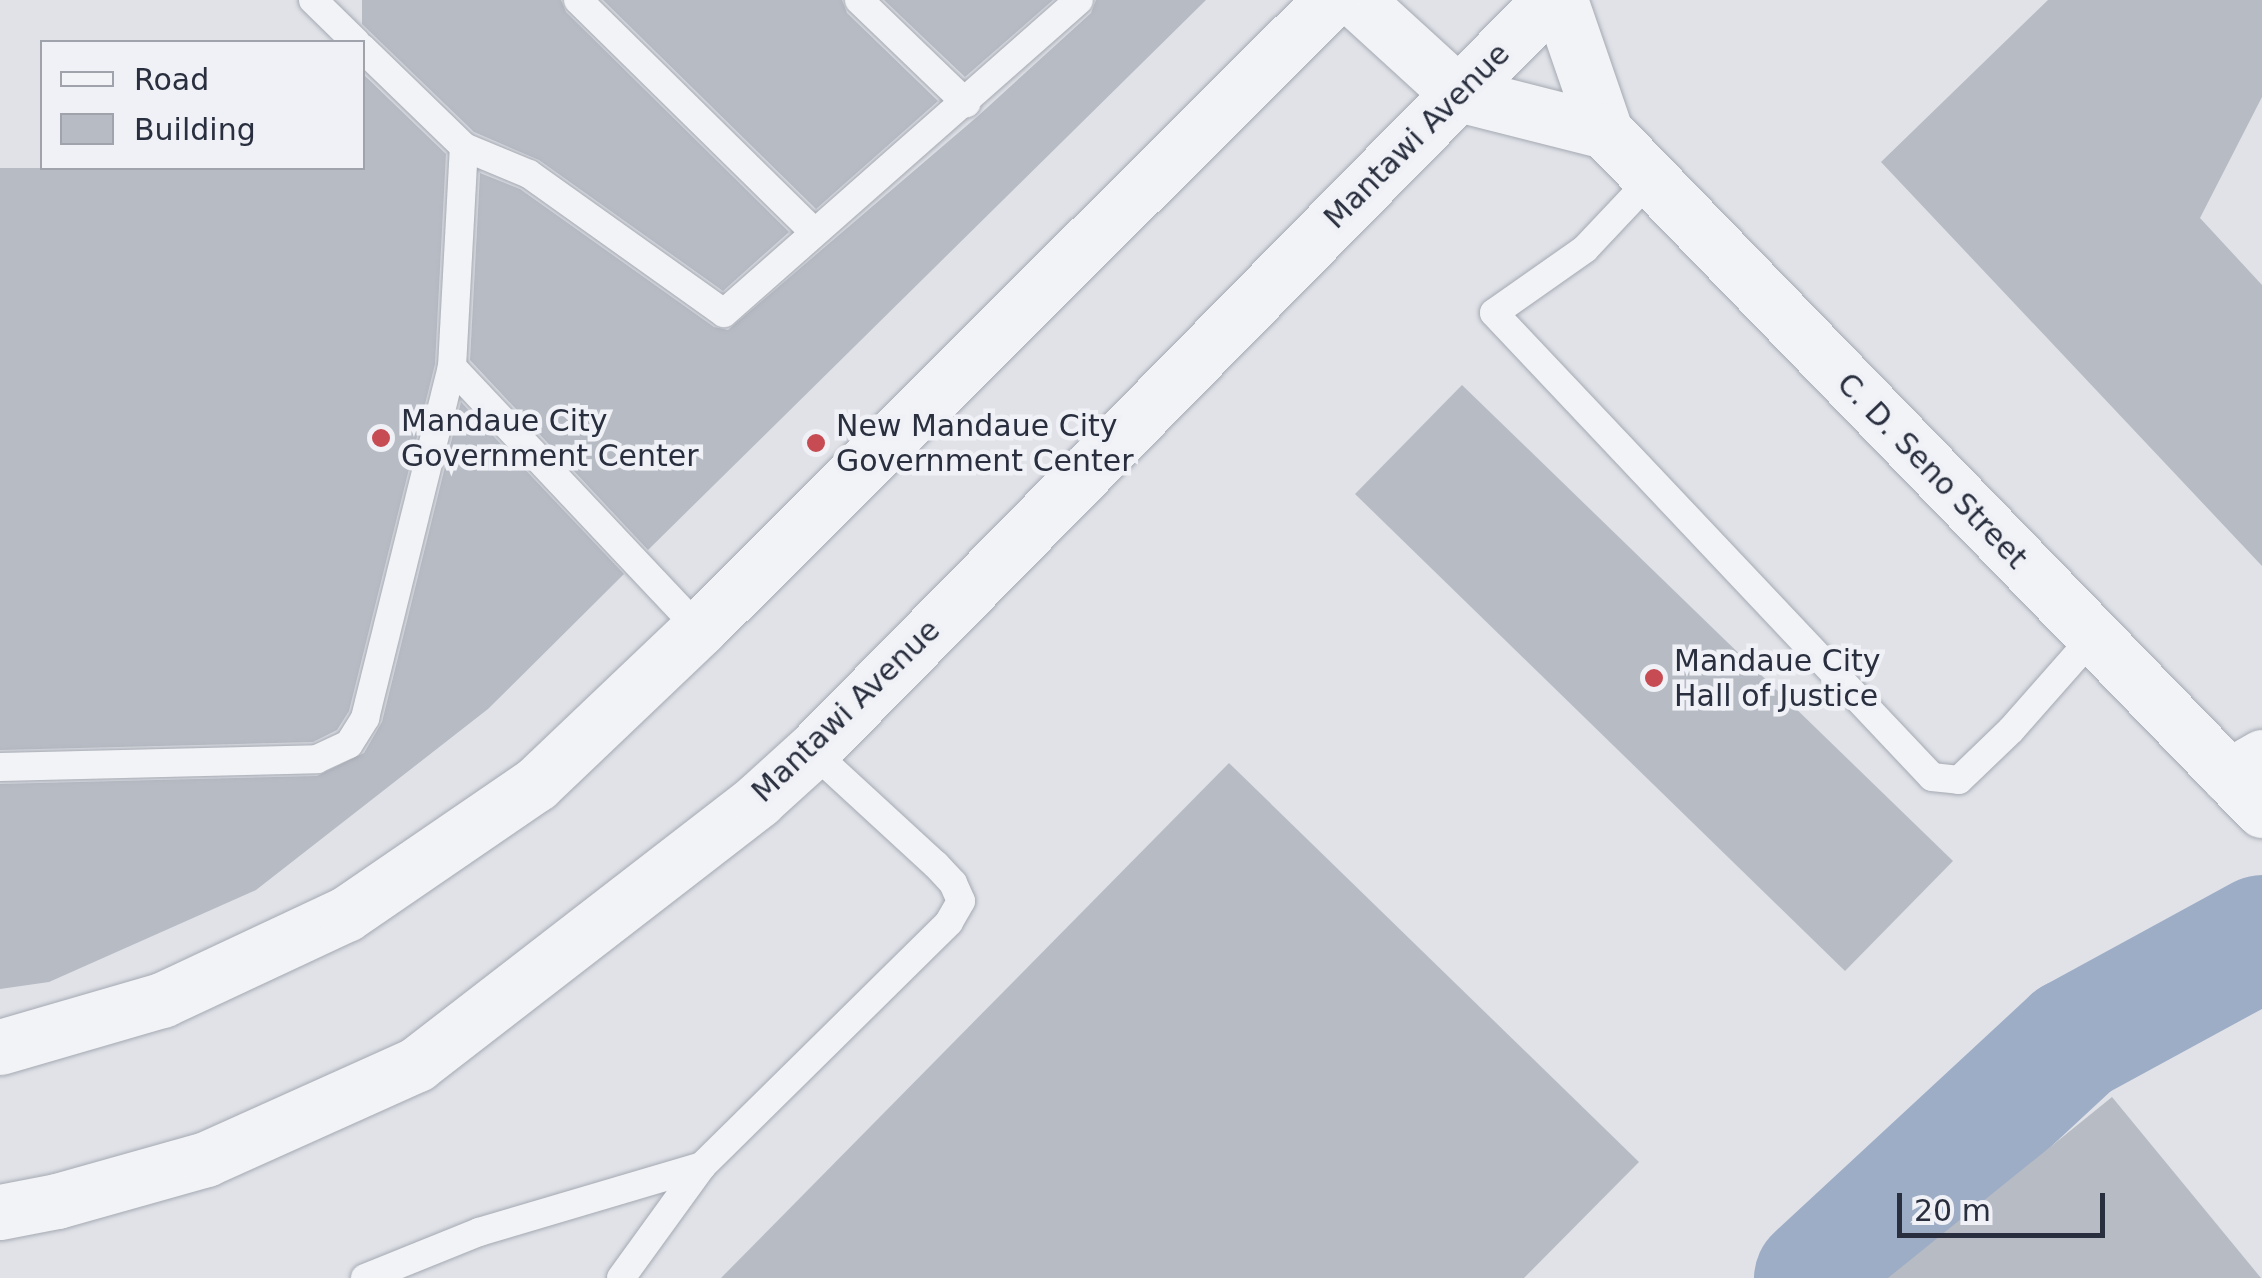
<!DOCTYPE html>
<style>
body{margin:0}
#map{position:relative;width:2262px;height:1278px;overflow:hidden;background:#e0e2e8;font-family:"DejaVu Sans",sans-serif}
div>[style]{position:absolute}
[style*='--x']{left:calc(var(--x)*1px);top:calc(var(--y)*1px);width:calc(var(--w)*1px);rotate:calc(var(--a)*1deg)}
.river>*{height:125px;margin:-62.5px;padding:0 62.5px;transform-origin:62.5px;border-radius:62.5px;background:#9dadc6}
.building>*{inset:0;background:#b7bbc4}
.roads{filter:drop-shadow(0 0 2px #a5a9b2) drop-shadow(0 0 2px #a5a9b2)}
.service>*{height:28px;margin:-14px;padding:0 14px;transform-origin:14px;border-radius:14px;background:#f2f3f6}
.minor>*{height:55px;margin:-27.5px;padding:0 27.5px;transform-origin:27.5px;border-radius:27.5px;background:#f2f3f6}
.tertiary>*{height:55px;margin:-27.5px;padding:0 27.5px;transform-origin:27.5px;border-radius:27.5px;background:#f2f3f6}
.dots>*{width:28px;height:28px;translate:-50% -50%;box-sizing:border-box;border:5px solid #eff1f6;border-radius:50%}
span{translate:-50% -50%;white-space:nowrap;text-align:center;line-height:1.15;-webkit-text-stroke:9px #eff1f6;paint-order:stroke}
.street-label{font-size:30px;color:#292f3e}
.poi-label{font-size:30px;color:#292f3e}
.left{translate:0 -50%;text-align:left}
.legend{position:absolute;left:40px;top:40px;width:325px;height:130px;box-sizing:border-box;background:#eff1f6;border:2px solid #a0a3ac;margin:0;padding:12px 18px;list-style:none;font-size:30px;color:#292f3e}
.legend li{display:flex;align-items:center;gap:20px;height:50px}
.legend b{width:50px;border:2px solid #a0a3ac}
.scale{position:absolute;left:1897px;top:1193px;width:208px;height:45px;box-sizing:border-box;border:5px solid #292f3e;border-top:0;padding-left:12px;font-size:30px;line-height:35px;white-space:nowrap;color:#292f3e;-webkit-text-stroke:8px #eff1f6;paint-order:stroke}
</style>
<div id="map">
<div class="river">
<i style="--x:1816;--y:1278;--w:350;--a:-42.8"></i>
<i style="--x:2073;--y:1040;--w:215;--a:-28.6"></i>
</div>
<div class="building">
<i style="clip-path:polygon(362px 0,561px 0,566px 12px,789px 232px,723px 291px,539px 160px,474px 132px,362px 24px)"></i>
<i style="clip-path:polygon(603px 0,842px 0,847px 13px,938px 101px,816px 209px)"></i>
<i style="clip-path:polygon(884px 0,1053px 0,965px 77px)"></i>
<i style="clip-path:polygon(1096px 0,1206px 0,648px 550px,470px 360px,480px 173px,520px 189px,714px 327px,728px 330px,978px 116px,1091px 13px)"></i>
<i style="clip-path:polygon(2048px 0,2262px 0,2262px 97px,2200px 218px,2262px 285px,2262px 566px,1881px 162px)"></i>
<i style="clip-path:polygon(362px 73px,446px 154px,435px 364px,349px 711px,337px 730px,313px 742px,0 750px,0 168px,362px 168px)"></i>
<i style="clip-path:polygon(1462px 385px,1953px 861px,1845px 971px,1355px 494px)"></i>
<i style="clip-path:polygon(461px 402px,624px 574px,488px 709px,256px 890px,49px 982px,0 989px,0 784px,317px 776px,364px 753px,382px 722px)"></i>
<i style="clip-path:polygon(1229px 763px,1639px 1162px,1524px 1278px,721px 1278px)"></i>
<i style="clip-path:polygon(2112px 1097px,2261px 1278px,1888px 1278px)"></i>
</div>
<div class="roads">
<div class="service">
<i style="--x:313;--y:0;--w:60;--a:44.3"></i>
<i style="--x:578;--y:0;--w:328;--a:44.5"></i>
<i style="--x:859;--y:0;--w:149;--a:43.9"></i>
<i style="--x:362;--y:48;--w:142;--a:44.1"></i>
<i style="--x:464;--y:147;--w:70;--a:22.6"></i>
<i style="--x:529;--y:174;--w:239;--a:35.5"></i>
<i style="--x:724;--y:313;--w:473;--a:-41.4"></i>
<i style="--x:1649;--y:181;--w:93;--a:133.3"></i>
<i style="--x:1585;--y:249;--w:111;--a:144.9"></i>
<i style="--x:1494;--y:313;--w:638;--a:46.65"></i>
<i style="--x:1932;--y:777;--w:27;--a:6"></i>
<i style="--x:1959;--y:780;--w:72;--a:-43.9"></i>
<i style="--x:2011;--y:730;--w:124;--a:-48.6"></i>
<i style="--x:452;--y:367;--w:360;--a:46.7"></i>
<i style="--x:0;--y:767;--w:317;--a:-1.4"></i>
<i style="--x:317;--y:759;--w:35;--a:-25"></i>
<i style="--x:349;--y:744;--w:31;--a:-58"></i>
<i style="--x:365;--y:718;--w:362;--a:-76.1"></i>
<i style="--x:452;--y:367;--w:220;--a:-86.9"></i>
<i style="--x:365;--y:1278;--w:123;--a:-22"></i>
<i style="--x:479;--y:1232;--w:233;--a:-16.5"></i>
<i style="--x:621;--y:1278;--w:138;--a:-54.1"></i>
<i style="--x:702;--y:1166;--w:347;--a:-44.6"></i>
<i style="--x:949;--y:922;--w:24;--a:-60"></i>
<i style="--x:961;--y:901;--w:20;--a:-114"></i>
<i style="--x:953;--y:883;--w:25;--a:-133"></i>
<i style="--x:936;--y:865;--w:168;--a:-137.4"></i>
</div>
<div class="minor">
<i style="--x:2229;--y:776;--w:38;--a:-30"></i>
</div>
<div class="tertiary">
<i style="--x:1356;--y:0;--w:139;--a:42.4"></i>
<i style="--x:1459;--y:94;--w:151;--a:14.2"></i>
<i style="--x:1560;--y:0;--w:139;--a:71"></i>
<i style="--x:1605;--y:131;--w:945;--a:45.94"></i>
<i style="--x:0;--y:1047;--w:169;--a:-16.2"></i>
<i style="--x:162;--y:1000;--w:203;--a:-25.1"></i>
<i style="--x:346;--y:914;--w:230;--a:-34.4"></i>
<i style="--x:536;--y:784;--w:225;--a:-43.6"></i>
<i style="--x:699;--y:629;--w:892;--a:-44.86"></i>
<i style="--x:0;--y:1212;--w:58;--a:-10.9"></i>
<i style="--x:57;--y:1201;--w:155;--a:-15.7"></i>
<i style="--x:206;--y:1159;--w:231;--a:-24.2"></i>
<i style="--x:417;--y:1064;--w:431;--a:-37.7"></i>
<i style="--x:758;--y:800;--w:73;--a:-42.2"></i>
<i style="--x:812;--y:751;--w:1053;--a:-45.5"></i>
</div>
</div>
<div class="dots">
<i style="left:381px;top:438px;background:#c64b53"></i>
<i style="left:816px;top:443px;background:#c64b53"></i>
<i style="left:1654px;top:678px;background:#c64b53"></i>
</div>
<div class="street-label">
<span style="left:1417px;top:136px;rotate:-45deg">Mantawi Avenue</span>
<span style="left:1932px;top:471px;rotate:46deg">C. D. Seno Street</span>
<span style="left:846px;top:711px;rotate:-44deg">Mantawi Avenue</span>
</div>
<div class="poi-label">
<span class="left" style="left:401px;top:438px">Mandaue City<br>Government Center</span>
<span class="left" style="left:836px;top:443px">New Mandaue City<br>Government Center</span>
<span class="left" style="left:1674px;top:678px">Mandaue City<br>Hall of Justice</span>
</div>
<ul class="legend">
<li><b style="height:12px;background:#f2f3f6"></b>Road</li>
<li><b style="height:28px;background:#b7bbc4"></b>Building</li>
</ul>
<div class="scale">20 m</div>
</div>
